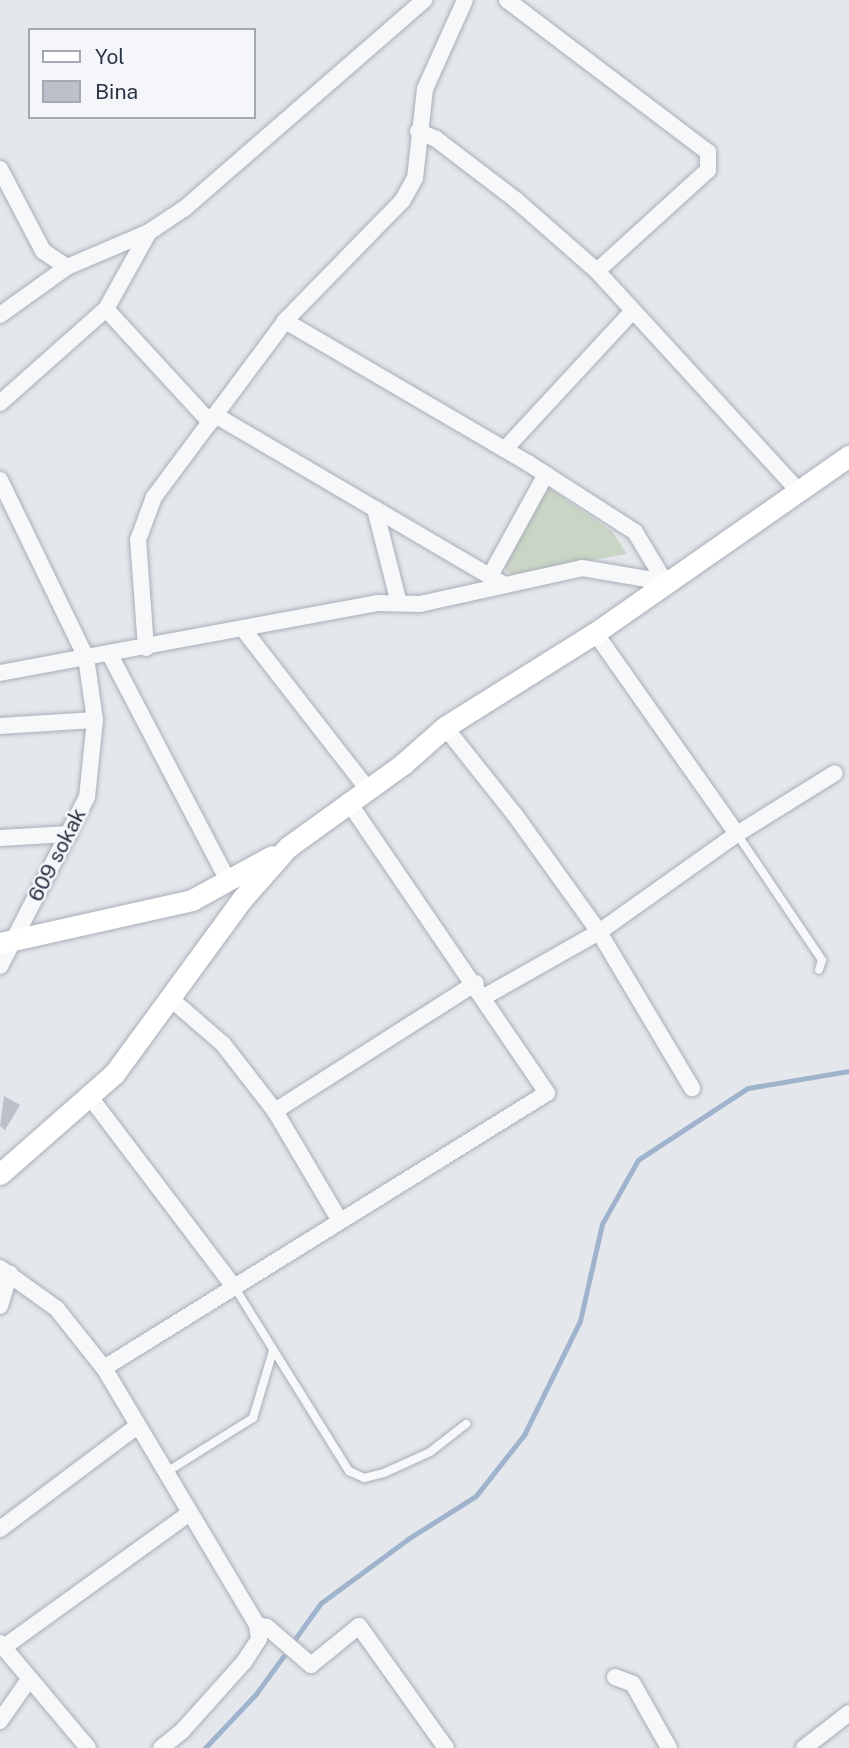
<!DOCTYPE html>
<style>
body{margin:0}
#map{position:relative;width:849px;height:1748px;overflow:hidden;background:#e4e7ec;font-family:"Public Sans",sans-serif}
div>[style]{position:absolute}
[style*='--x']{left:calc(var(--x)*1px);top:calc(var(--y)*1px);width:calc(var(--w)*1px);rotate:calc(var(--a)*1deg)}
.green>*{inset:0;background:#c9d6c5}
.stream>*{height:4.5px;margin:-2.25px;padding:0 2.25px;transform-origin:2.25px;border-radius:2.25px;background:#9fb4cc}
.building>*{inset:0;background:#bbc0ca}
.roads{filter:drop-shadow(0 0 2px #a9aeb7) drop-shadow(0 0 2px #a9aeb7)}
.service>*{height:8px;margin:-4px;padding:0 4px;transform-origin:4px;border-radius:4px;background:#f7f8fa}
.minor>*{height:16px;margin:-8px;padding:0 8px;transform-origin:8px;border-radius:8px;background:#f7f8fa}
.secondary>*{height:21px;margin:-10.5px;padding:0 10.5px;transform-origin:10.5px;border-radius:10.5px;background:#fff}
span{translate:-50% -50%;white-space:nowrap;text-align:center;line-height:1.15;-webkit-text-stroke:5px #f4f6f9;paint-order:stroke}
.street-label{font-size:21px;color:#2b3445}
.legend{position:absolute;left:28px;top:28px;width:228px;height:91px;box-sizing:border-box;background:#f4f6f9;border:2px solid #a4a8b1;margin:0;padding:9px 12px;list-style:none;font-size:21px;color:#2b3445}
.legend li{display:flex;align-items:center;gap:14px;height:35px}
.legend b{width:35px;border:2px solid #a4a8b1}
</style>
<div id="map">
<div class="green">
<i style="clip-path:polygon(547px 487px,612px 531px,627px 554px,511px 574px,505px 568px)"></i>
</div>
<div class="stream">
<i style="--x:295;--y:1639;--w:44;--a:-54.2"></i>
<i style="--x:321;--y:1603;--w:108;--a:-36.3"></i>
<i style="--x:408;--y:1539;--w:80;--a:-32.3"></i>
<i style="--x:476;--y:1496;--w:78;--a:-51.8"></i>
<i style="--x:524;--y:1435;--w:127;--a:-63.8"></i>
<i style="--x:580;--y:1321;--w:99;--a:-77.2"></i>
<i style="--x:602;--y:1224;--w:73;--a:-60.6"></i>
<i style="--x:638;--y:1160;--w:131;--a:-33.2"></i>
<i style="--x:748;--y:1088;--w:102;--a:-9.6"></i>
<i style="--x:205;--y:1748;--w:74;--a:-46.6"></i>
<i style="--x:256;--y:1694;--w:46;--a:-53.9"></i>
</div>
<div class="building">
<i style="clip-path:polygon(4px 1096px,20px 1105px,5px 1130px,0 1126px)"></i>
</div>
<div class="roads">
<div class="service">
<i style="--x:737;--y:834;--w:152;--a:56"></i>
<i style="--x:822;--y:960;--w:10;--a:107"></i>
<i style="--x:235;--y:1288;--w:216;--a:58.1"></i>
<i style="--x:349;--y:1471;--w:17;--a:25"></i>
<i style="--x:364;--y:1478;--w:21;--a:-14"></i>
<i style="--x:384;--y:1473;--w:51;--a:-24.5"></i>
<i style="--x:430;--y:1452;--w:46;--a:-37.9"></i>
<i style="--x:165;--y:1473;--w:104;--a:-32"></i>
<i style="--x:253;--y:1418;--w:70;--a:-73.4"></i>
</div>
<div class="minor">
<i style="--x:465;--y:0;--w:98;--a:114.2"></i>
<i style="--x:425;--y:89;--w:90;--a:96.4"></i>
<i style="--x:415;--y:178;--w:26;--a:119"></i>
<i style="--x:402;--y:201;--w:168;--a:134.3"></i>
<i style="--x:285;--y:321;--w:281;--a:30.3"></i>
<i style="--x:528;--y:463;--w:127;--a:32.8"></i>
<i style="--x:635;--y:532;--w:58;--a:59"></i>
<i style="--x:507;--y:0;--w:252;--a:37.1"></i>
<i style="--x:708;--y:152;--w:18;--a:90"></i>
<i style="--x:708;--y:170;--w:150;--a:137.7"></i>
<i style="--x:418;--y:131;--w:20;--a:24"></i>
<i style="--x:436;--y:139;--w:101;--a:37.3"></i>
<i style="--x:516;--y:200;--w:108;--a:41.2"></i>
<i style="--x:597;--y:271;--w:297;--a:47.5"></i>
<i style="--x:0;--y:169;--w:93;--a:62.3"></i>
<i style="--x:43;--y:251;--w:29;--a:34"></i>
<i style="--x:106;--y:309;--w:154;--a:47.4"></i>
<i style="--x:0;--y:315;--w:82;--a:-35.6"></i>
<i style="--x:67;--y:267;--w:89;--a:-23.1"></i>
<i style="--x:149;--y:232;--w:43;--a:-33.7"></i>
<i style="--x:185;--y:208;--w:317;--a:-41"></i>
<i style="--x:0;--y:403;--w:142;--a:-41.6"></i>
<i style="--x:106;--y:309;--w:88;--a:-60.8"></i>
<i style="--x:215;--y:415;--w:336;--a:30.4"></i>
<i style="--x:505;--y:449;--w:188;--a:-47.2"></i>
<i style="--x:0;--y:480;--w:197;--a:64.1"></i>
<i style="--x:86;--y:657;--w:296;--a:-10.5"></i>
<i style="--x:377;--y:603;--w:43;--a:1.3"></i>
<i style="--x:420;--y:604;--w:166;--a:-12.5"></i>
<i style="--x:582;--y:568;--w:84;--a:9.6"></i>
<i style="--x:375;--y:509;--w:97;--a:75.7"></i>
<i style="--x:490;--y:576;--w:116;--a:-61.2"></i>
<i style="--x:243;--y:629;--w:202;--a:52.1"></i>
<i style="--x:146;--y:648;--w:108;--a:-94.2"></i>
<i style="--x:138;--y:540;--w:46;--a:-69.6"></i>
<i style="--x:154;--y:497;--w:219;--a:-53.3"></i>
<i style="--x:109;--y:653;--w:257;--a:62.4"></i>
<i style="--x:0;--y:673;--w:87;--a:-10.5"></i>
<i style="--x:86;--y:657;--w:64;--a:81.9"></i>
<i style="--x:95;--y:720;--w:77;--a:95.9"></i>
<i style="--x:87;--y:797;--w:190;--a:117.2"></i>
<i style="--x:0;--y:726;--w:95;--a:-3.6"></i>
<i style="--x:445;--y:727;--w:112;--a:51.5"></i>
<i style="--x:515;--y:815;--w:144;--a:54.3"></i>
<i style="--x:599;--y:932;--w:182;--a:59.2"></i>
<i style="--x:737;--y:834;--w:115;--a:-31.9"></i>
<i style="--x:0;--y:838;--w:69;--a:-3.3"></i>
<i style="--x:484;--y:997;--w:132;--a:-29.5"></i>
<i style="--x:599;--y:932;--w:169;--a:-35.4"></i>
<i style="--x:737;--y:834;--w:246;--a:-125.2"></i>
<i style="--x:171;--y:999;--w:69;--a:40.9"></i>
<i style="--x:223;--y:1044;--w:85;--a:52.2"></i>
<i style="--x:90;--y:1097;--w:240;--a:52.8"></i>
<i style="--x:340;--y:1221;--w:128;--a:-120.6"></i>
<i style="--x:275;--y:1111;--w:238;--a:-32.5"></i>
<i style="--x:0;--y:1268;--w:70;--a:35.7"></i>
<i style="--x:57;--y:1309;--w:75;--a:51.5"></i>
<i style="--x:104;--y:1368;--w:299;--a:59.2"></i>
<i style="--x:257;--y:1625;--w:14;--a:82"></i>
<i style="--x:259;--y:1639;--w:27;--a:123"></i>
<i style="--x:244;--y:1662;--w:93;--a:131.9"></i>
<i style="--x:182;--y:1731;--w:27;--a:141"></i>
<i style="--x:0;--y:1306;--w:34;--a:-73"></i>
<i style="--x:104;--y:1368;--w:521;--a:-31.83"></i>
<i style="--x:547;--y:1093;--w:353;--a:-124.3"></i>
<i style="--x:0;--y:1529;--w:171;--a:-36.9"></i>
<i style="--x:257;--y:1625;--w:10;--a:11"></i>
<i style="--x:267;--y:1627;--w:58;--a:40.8"></i>
<i style="--x:311;--y:1665;--w:62;--a:-39.1"></i>
<i style="--x:359;--y:1626;--w:150;--a:54.5"></i>
<i style="--x:0;--y:1643;--w:137;--a:50"></i>
<i style="--x:4;--y:1647;--w:229;--a:-35.8"></i>
<i style="--x:615;--y:1677;--w:19;--a:21"></i>
<i style="--x:633;--y:1684;--w:73;--a:60.6"></i>
<i style="--x:0;--y:1721;--w:52;--a:-55.1"></i>
<i style="--x:804;--y:1748;--w:57;--a:-37.9"></i>
</div>
<div class="secondary">
<i style="--x:0;--y:943;--w:197;--a:-12.6"></i>
<i style="--x:192;--y:900;--w:91;--a:-28.8"></i>
<i style="--x:0;--y:1174;--w:152;--a:-41.3"></i>
<i style="--x:114;--y:1074;--w:217;--a:-53.8"></i>
<i style="--x:242;--y:899;--w:69;--a:-48.5"></i>
<i style="--x:288;--y:847;--w:142;--a:-35.8"></i>
<i style="--x:403;--y:764;--w:56;--a:-41.4"></i>
<i style="--x:445;--y:727;--w:177;--a:-32.1"></i>
<i style="--x:595;--y:633;--w:310;--a:-34.9"></i>
</div>
</div>
<div class="street-label">
<span style="left:57px;top:855px;rotate:-63deg">609 sokak</span>
</div>
<ul class="legend">
<li><b style="height:9px;background:#fff"></b>Yol</li>
<li><b style="height:19px;background:#bbc0ca"></b>Bina</li>
</ul>
</div>
